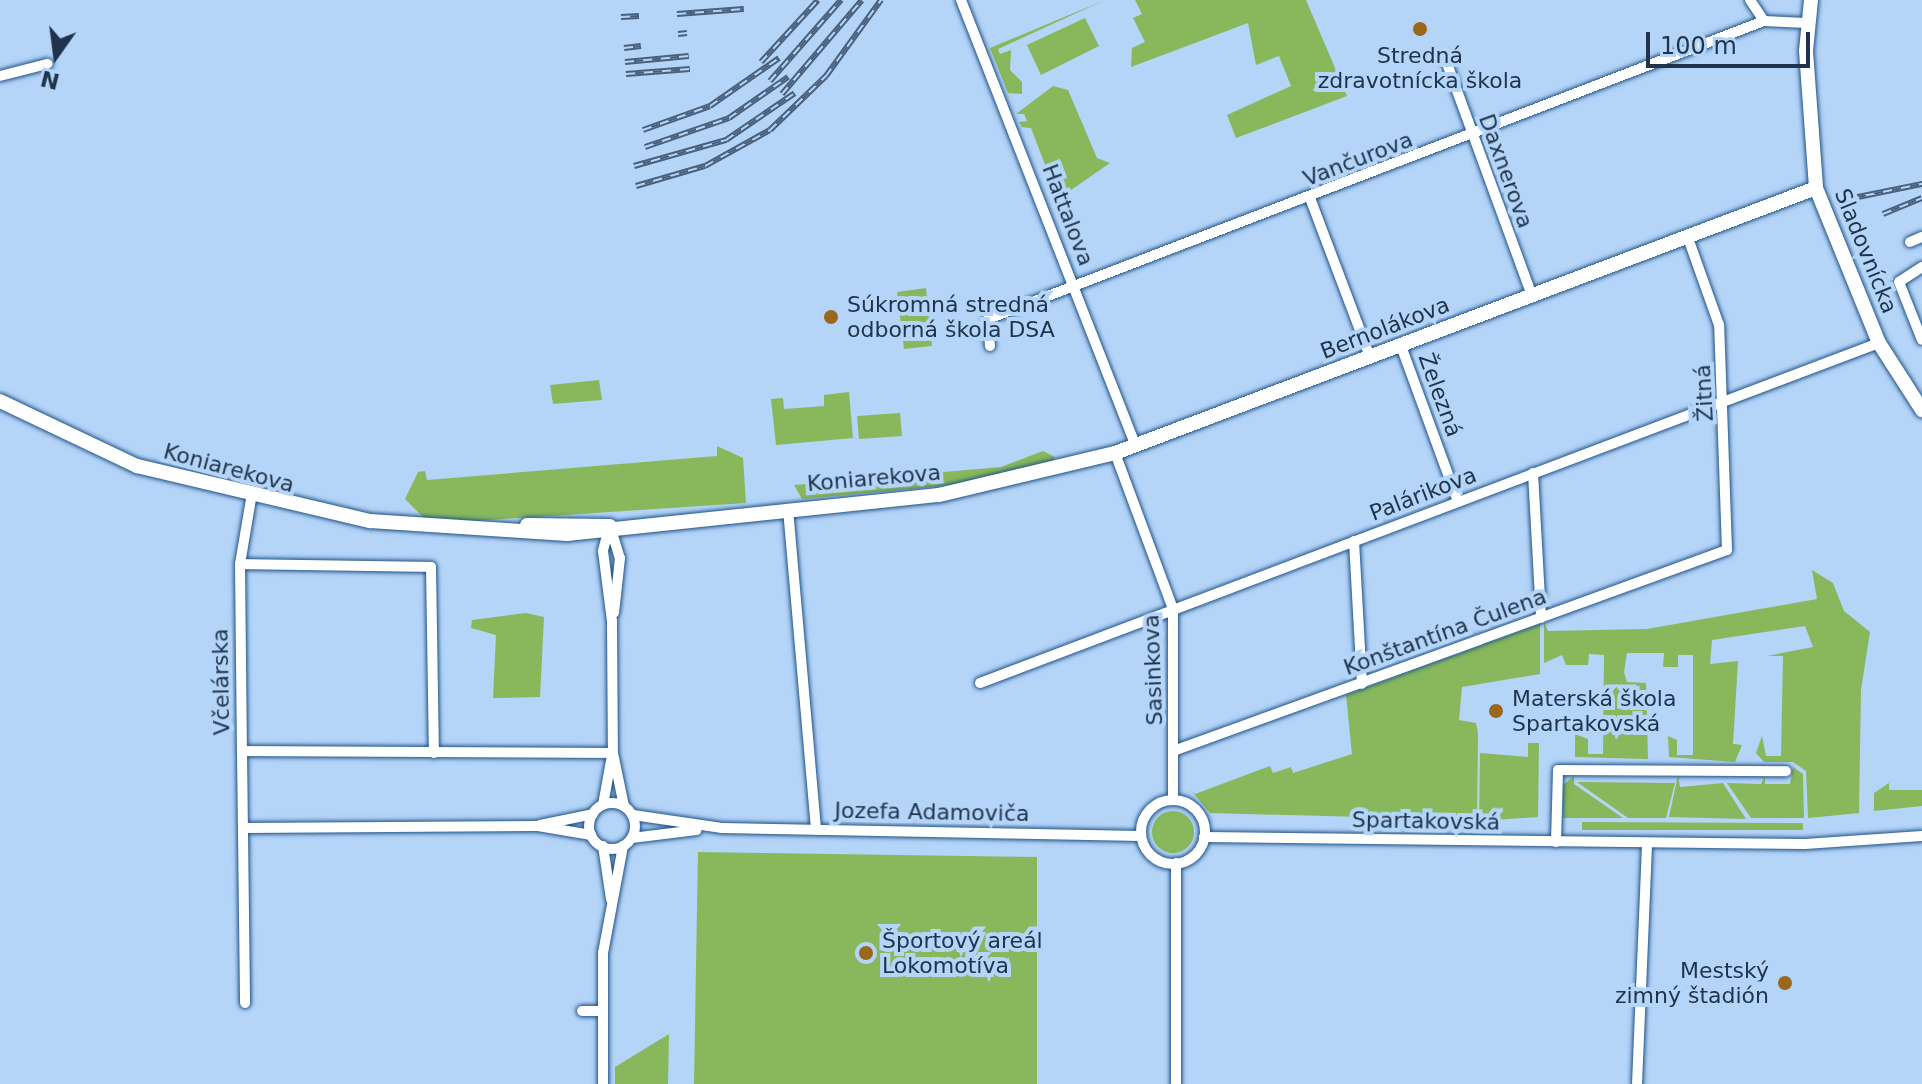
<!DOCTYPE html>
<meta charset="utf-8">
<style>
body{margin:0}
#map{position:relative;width:1922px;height:1084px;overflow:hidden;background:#b4d4f8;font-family:"DejaVu Sans",sans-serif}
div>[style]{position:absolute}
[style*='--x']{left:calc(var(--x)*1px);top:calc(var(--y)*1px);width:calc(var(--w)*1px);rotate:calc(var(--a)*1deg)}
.green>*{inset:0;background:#88b85b}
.round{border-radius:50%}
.roads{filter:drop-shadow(0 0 2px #1f5386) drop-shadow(0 0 2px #1f5386)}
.minor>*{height:10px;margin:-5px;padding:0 5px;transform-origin:5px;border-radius:5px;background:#fff}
.minor>.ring{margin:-5px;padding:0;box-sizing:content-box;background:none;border:10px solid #fff;border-radius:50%}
.tertiary>*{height:14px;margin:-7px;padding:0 7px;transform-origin:7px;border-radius:7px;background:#fff}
.rail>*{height:6px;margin-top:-3px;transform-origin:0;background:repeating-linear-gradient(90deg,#b4d4f8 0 9px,#48607b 0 18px);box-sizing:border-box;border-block:2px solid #48607b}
.dots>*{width:22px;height:22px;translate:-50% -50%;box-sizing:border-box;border:4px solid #b4d4f8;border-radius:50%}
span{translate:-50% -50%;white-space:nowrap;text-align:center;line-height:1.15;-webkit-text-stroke:8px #b4d4f8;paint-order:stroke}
.poi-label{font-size:22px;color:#1f344c}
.left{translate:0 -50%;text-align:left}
.right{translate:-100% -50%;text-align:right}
.street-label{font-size:22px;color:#1f344c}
.north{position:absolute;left:16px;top:16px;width:80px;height:80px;-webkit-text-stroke:6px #b4d4f8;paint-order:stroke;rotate:194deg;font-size:22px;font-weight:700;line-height:32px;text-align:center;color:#1f344c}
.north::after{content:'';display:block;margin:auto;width:28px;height:36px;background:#1f344c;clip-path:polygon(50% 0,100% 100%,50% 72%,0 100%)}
.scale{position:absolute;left:1646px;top:32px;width:164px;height:36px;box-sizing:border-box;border:4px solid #1f344c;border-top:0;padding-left:10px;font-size:24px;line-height:28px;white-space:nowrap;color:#1f344c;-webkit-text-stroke:6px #b4d4f8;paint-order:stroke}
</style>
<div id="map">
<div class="green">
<i style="clip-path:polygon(1105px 0,998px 49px,1000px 54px,1011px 50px,1010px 70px,1022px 82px,1022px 94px,1008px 93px,990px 48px)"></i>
<i style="clip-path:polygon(1135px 0,1306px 0,1347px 96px,1236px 138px,1227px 115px,1291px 86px,1279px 56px,1256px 65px,1248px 23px,1131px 67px,1132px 48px,1145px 42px,1133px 18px,1142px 14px)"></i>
<i style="clip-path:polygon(1085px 18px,1099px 46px,1041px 75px,1027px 45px)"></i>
<i style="clip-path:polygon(1053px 86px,1068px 90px,1097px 158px,1110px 163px,1058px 199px,1031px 128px,1022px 127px,1019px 122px,1027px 121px,1024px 114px,1016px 114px)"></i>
<i style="clip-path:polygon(926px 288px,932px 346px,904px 349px,897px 292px)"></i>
<i style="clip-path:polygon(599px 380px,602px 400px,553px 404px,550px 385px)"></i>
<i style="clip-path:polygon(849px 392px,853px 438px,776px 445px,771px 399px,783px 398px,784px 409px,824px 406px,824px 395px)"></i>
<i style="clip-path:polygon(900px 413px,902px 436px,859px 439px,857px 416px)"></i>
<i style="clip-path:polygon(717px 446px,743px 458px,746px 503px,473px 521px,424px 518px,405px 499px,418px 472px,425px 471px,427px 480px,717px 456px)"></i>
<i style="clip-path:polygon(1043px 451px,1055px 457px,1050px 465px,964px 484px,802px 499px,794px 485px,1001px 467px)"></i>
<i style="clip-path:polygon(1812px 570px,1833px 583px,1844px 611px,1870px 632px,1861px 690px,1859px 813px,1808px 818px,1806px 771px,1793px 762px,1764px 762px,1756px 753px,1762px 736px,1766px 756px,1781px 756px,1783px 656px,1767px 656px,1813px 647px,1805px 626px,1712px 640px,1710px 664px,1738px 661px,1733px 744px,1742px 745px,1735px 762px,1669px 757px,1668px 736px,1677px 740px,1677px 755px,1693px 755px,1693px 655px,1678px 655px,1678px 667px,1663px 667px,1664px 653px,1627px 653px,1624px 672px,1627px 682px,1646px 683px,1648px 759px,1575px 757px,1575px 734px,1588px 739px,1588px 754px,1603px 754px,1604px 655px,1589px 654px,1588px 665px,1566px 665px,1562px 655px,1544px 663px,1544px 622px,1548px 631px,1647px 629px,1817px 599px)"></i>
<i style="clip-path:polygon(526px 613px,544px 617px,540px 697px,493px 698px,496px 635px,471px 628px,472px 620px)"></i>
<i style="clip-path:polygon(1540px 624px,1540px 674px,1462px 687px,1459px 720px,1476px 723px,1478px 733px,1477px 820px,1210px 813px,1189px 788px,1195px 794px,1270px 766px,1273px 773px,1291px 767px,1293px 773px,1352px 754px,1346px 695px)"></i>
<i style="clip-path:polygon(1528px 743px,1539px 743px,1538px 817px,1479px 821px,1480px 753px,1528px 757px)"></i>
<i style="clip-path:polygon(1793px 767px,1803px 774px,1804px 818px,1751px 818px,1727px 783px,1761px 784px,1765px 776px,1765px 784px,1790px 784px)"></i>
<i style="clip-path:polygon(1678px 775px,1680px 787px,1723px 783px,1746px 819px,1669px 817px)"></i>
<i style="clip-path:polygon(1574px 776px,1574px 784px,1623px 818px,1563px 818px,1563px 785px)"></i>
<i style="clip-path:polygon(1577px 782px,1675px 783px,1666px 818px,1628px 818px)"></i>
<i style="clip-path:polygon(1889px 783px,1889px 790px,1922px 790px,1922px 806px,1874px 811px,1874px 793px)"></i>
<i class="round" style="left:1152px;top:811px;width:42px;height:42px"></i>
<i style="clip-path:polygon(1582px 822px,1803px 823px,1803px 830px,1582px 830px)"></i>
<i style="clip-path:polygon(698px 852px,1037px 857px,1037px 1084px,694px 1084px)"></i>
<i style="clip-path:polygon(669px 1034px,668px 1084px,615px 1084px,615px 1067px)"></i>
</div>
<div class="roads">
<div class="minor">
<i style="--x:961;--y:0;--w:479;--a:68.6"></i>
<i style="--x:1750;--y:0;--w:25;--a:56"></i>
<i style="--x:1764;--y:21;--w:42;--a:2.7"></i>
<i style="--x:1445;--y:58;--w:253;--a:69.9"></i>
<i style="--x:0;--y:76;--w:49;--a:-14.3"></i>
<i style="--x:1310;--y:198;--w:170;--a:69.3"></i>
<i style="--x:1910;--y:242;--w:13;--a:-23"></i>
<i style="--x:1922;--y:267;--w:27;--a:147"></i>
<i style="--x:1899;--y:282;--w:62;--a:68.4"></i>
<i style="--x:990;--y:346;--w:27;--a:-94"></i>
<i style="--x:988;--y:319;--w:831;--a:-21.01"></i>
<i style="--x:1401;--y:346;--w:166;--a:69.9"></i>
<i style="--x:1115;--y:453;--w:166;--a:69.6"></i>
<i style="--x:1173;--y:609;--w:191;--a:90"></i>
<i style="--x:1533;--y:473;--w:145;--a:86.8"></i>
<i style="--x:251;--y:499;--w:66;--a:99.6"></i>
<i style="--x:240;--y:564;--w:187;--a:89.4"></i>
<i style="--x:242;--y:751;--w:371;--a:0.3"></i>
<i style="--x:788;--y:509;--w:322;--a:85"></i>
<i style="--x:610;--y:526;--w:34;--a:73"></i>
<i style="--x:620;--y:558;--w:55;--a:96.2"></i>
<i style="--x:609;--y:528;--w:24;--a:105"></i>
<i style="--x:603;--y:551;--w:71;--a:82.7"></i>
<i style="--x:612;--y:621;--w:132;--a:89.6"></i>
<i style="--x:613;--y:753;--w:54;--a:78.3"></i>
<i style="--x:1354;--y:541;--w:143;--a:86.8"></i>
<i style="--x:240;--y:564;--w:191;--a:0.9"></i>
<i style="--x:431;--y:567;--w:186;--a:89.1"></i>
<i style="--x:980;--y:683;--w:961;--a:-20.72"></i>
<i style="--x:1176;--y:750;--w:586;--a:-19.95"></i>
<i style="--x:1727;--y:550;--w:225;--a:-92"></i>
<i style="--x:1719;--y:325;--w:92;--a:-109.6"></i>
<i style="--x:242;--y:751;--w:252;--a:89.3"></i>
<i class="ring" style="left:1141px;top:800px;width:54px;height:54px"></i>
<i class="ring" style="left:589px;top:803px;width:36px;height:36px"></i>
<i style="--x:603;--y:805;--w:51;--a:-79.8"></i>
<i style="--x:633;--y:815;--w:90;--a:8.3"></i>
<i style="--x:722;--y:828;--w:419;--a:1.1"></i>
<i style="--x:540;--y:825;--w:54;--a:-11.7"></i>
<i style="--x:243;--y:828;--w:295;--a:-0.4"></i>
<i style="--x:538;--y:826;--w:54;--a:9.6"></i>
<i style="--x:1204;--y:837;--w:601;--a:0.67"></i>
<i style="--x:1805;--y:844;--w:117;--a:-3.9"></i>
<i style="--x:632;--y:838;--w:65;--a:-7"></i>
<i style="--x:1556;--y:842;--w:72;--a:-88.4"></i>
<i style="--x:1558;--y:770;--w:228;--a:0.3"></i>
<i style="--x:603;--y:846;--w:54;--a:81.4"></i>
<i style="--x:1176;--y:863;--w:221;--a:90"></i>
<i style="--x:582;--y:1011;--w:21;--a:0"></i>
<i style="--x:603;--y:1084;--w:131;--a:-90"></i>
<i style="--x:603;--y:953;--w:109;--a:-79.4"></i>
<i style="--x:1637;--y:1084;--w:241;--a:-87.6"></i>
</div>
<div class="tertiary">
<i style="--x:1811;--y:0;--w:51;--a:95.6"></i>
<i style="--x:1806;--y:51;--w:137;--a:85.8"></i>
<i style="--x:1816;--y:188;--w:167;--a:67.9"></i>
<i style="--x:1879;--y:343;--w:80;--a:57.3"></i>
<i style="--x:0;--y:401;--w:152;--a:25.4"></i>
<i style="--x:137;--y:466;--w:239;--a:13.3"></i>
<i style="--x:370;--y:521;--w:197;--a:3.8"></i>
<i style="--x:567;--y:534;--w:374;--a:-6"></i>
<i style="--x:939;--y:495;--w:181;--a:-13.4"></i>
<i style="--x:1115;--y:453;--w:749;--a:-20.71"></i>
<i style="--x:527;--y:525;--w:83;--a:0.7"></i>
</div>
</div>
<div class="rail">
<i style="--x:677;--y:14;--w:67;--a:-4.3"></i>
<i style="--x:621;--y:17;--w:18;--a:-3"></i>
<i style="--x:678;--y:34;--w:9;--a:-6"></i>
<i style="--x:624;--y:48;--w:17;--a:-7"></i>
<i style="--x:625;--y:62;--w:64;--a:-5.4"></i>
<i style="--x:761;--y:62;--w:84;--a:-47.4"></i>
<i style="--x:626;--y:74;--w:64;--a:-4.5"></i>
<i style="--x:770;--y:81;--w:108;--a:-48.8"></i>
<i style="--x:782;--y:94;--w:123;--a:-49.6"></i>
<i style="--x:643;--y:130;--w:71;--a:-19.7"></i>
<i style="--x:710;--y:106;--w:84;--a:-34.8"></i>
<i style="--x:645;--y:147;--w:89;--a:-19"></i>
<i style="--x:729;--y:118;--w:72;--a:-34.8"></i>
<i style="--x:634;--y:166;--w:96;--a:-15.8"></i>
<i style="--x:726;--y:140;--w:83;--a:-34.3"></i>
<i style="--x:636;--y:186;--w:72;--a:-16.2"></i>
<i style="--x:705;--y:166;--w:74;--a:-29"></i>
<i style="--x:770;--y:130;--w:78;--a:-44"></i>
<i style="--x:826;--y:76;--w:94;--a:-54.1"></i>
<i style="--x:1848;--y:199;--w:76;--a:-11.5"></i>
<i style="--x:1883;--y:214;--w:42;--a:-22.3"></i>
</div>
<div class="dots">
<i style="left:1420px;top:29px;background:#9a671c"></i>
<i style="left:831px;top:317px;background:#9a671c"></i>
<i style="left:1496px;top:711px;background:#9a671c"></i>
<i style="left:866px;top:953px;background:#9a671c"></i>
<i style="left:1785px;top:983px;background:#9a671c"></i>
</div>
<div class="poi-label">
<span style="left:1420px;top:68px">Stredná<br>zdravotnícka škola</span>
<span class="left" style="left:847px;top:317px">Súkromná stredná<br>odborná škola DSA</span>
<span class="left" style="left:1512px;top:711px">Materská škola<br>Spartakovská</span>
<span class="left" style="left:882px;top:953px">Športový areál<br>Lokomotíva</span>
<span class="right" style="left:1769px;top:983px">Mestský<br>zimný štadión</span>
</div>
<div class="street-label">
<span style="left:1358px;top:159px;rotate:-21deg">Vančurova</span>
<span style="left:1506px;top:171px;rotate:70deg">Daxnerova</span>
<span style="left:1068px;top:215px;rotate:69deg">Hattalova</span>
<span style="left:1866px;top:251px;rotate:68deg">Sladovnícka</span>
<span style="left:1385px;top:328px;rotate:-21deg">Bernolákova</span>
<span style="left:1704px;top:393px;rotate:-93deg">Žitná</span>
<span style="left:1440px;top:395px;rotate:70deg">Železná</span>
<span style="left:229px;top:468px;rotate:15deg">Koniarekova</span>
<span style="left:874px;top:478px;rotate:-5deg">Koniarekova</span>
<span style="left:1423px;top:494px;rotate:-21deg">Palárikova</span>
<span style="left:1445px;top:632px;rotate:-20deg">Konštantína Čulena</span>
<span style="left:1153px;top:670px;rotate:-92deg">Sasinkova</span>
<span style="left:221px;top:682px;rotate:-91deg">Včelárska</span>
<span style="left:932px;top:812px;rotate:1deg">Jozefa Adamoviča</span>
<span style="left:1426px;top:821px;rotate:1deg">Spartakovská</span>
</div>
<div class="north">N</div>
<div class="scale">100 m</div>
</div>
